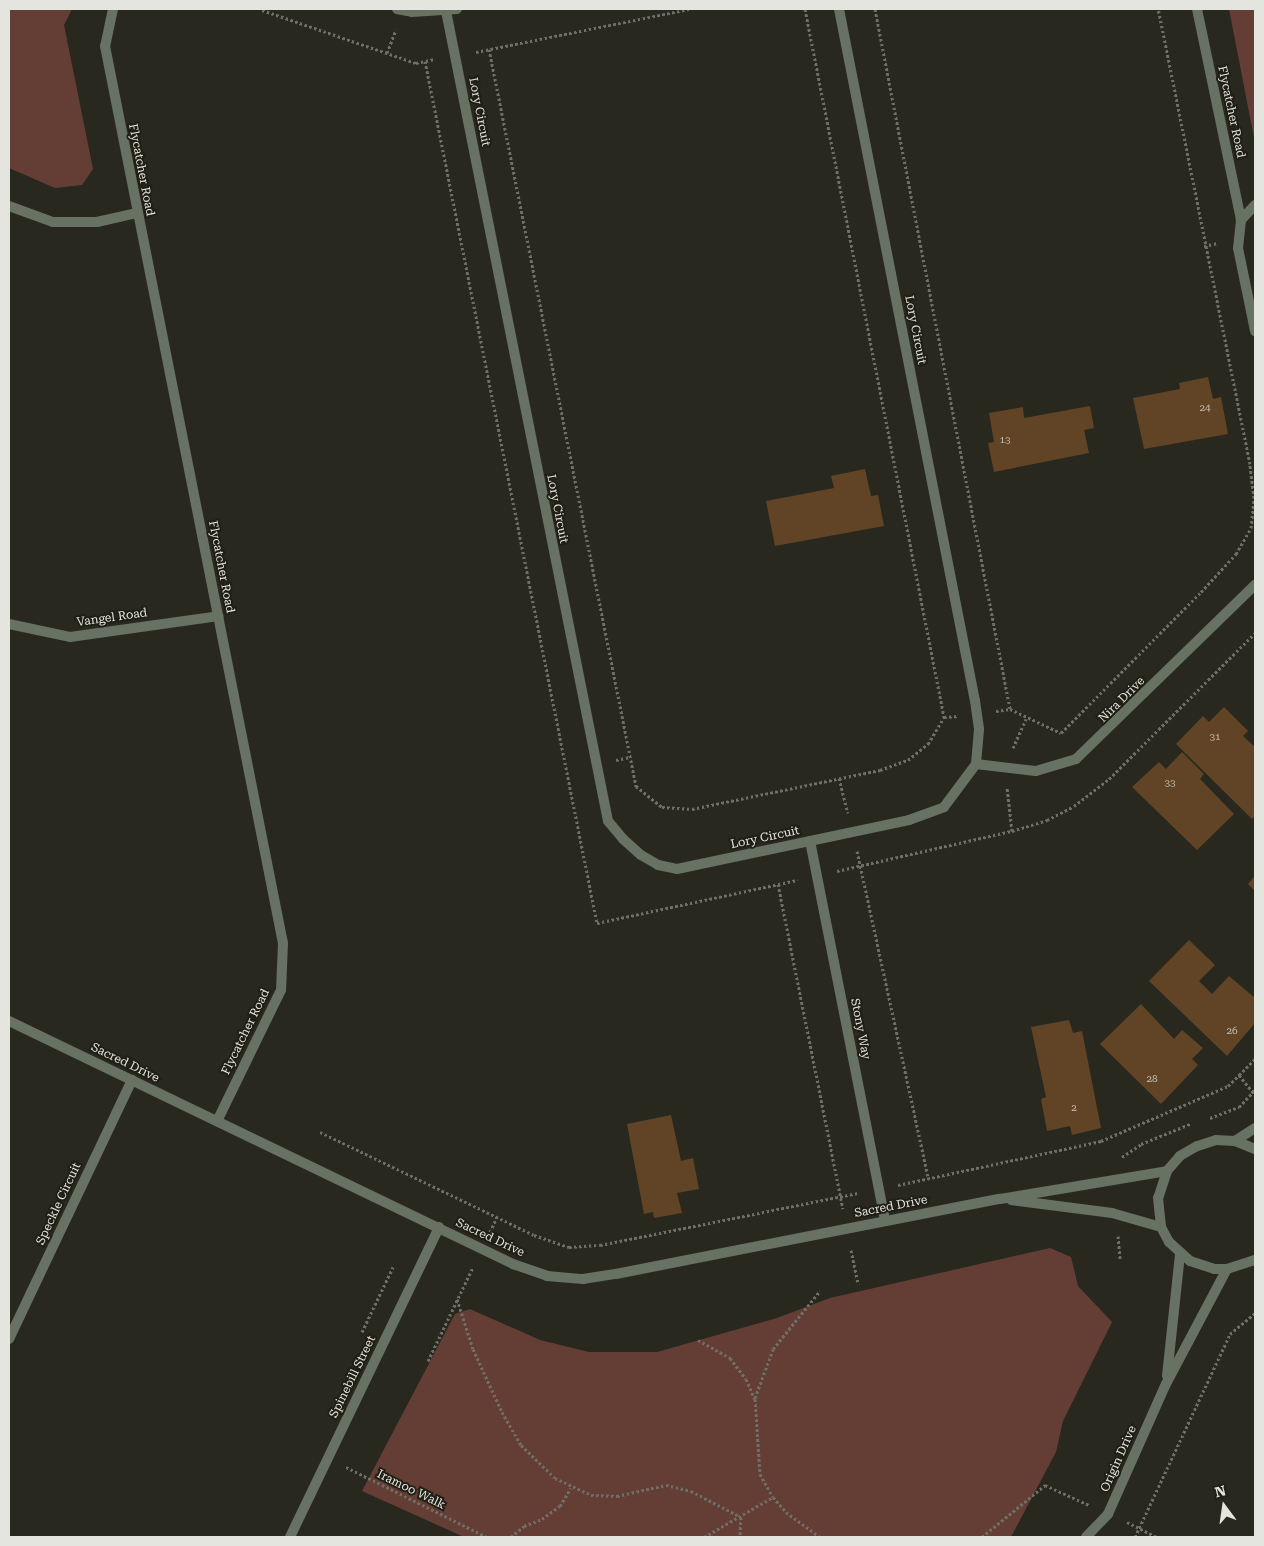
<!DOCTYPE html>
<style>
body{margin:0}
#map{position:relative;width:1264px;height:1546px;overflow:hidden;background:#29281f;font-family:"Roboto Serif",serif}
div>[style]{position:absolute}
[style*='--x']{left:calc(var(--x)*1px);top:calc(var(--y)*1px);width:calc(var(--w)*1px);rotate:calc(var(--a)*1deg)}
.green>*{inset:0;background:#643e35}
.building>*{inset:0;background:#604425}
.path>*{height:3px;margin-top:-1.5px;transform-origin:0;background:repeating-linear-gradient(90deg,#706f67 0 2.5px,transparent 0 5px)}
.minor>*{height:10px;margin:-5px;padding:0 5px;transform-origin:5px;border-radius:5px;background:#677263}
span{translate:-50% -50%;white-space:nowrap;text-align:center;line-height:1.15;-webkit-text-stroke:4px #201f16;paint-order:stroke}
.number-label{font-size:10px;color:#c4bdb0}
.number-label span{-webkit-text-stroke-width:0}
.street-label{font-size:12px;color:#e5e5df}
.frame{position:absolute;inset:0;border:10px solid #e5e5df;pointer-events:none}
.north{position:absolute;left:1199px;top:1481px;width:50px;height:50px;-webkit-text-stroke:4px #201f16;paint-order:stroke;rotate:346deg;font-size:14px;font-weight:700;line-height:20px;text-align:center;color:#e5e5df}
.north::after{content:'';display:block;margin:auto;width:18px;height:22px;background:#e5e5df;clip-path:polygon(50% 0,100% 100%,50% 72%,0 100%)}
</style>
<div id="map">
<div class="green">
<i style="clip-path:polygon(9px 9px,72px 9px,64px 25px,93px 169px,82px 185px,55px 188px,9px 168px)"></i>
<i style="clip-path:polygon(1229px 9px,1255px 9px,1255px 143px)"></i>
<i style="clip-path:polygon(1050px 1248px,1071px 1257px,1078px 1286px,1112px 1322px,1063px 1421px,1056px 1452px,1011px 1537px,464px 1537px,362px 1491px,455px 1314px,470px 1309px,540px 1340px,589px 1352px,657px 1352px,777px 1318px,830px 1298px)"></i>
</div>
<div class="building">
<i style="clip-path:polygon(1208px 377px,1213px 399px,1221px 397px,1228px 434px,1144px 449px,1133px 398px,1180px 389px,1179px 383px)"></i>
<i style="clip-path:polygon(1090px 406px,1094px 428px,1084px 430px,1089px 453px,994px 472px,988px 443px,994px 442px,989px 413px,1023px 407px,1024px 418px)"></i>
<i style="clip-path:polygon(865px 469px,871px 496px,878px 495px,884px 526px,775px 546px,766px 501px,834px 488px,831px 476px)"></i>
<i style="clip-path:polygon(1224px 707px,1248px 731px,1243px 736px,1255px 747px,1255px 816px,1252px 819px,1176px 744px,1203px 716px,1209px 722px)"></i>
<i style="clip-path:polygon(1182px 752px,1204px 774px,1200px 779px,1234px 814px,1197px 850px,1132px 787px,1159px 762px,1166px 769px)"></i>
<i style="clip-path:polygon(1255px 876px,1255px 891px,1248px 884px)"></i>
<i style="clip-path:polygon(1189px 940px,1215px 965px,1199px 981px,1212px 994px,1229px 976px,1255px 998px,1255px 1023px,1227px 1056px,1149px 981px)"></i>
<i style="clip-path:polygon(1141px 1004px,1174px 1039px,1182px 1030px,1203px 1048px,1192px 1059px,1198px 1065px,1161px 1104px,1100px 1044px)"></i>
<i style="clip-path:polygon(1069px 1020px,1073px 1033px,1082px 1031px,1101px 1128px,1072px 1135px,1070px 1126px,1047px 1131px,1041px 1099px,1046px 1097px,1031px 1027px)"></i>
<i style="clip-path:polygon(671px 1115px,681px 1161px,693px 1158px,699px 1189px,677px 1193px,682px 1213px,654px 1218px,653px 1212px,644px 1214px,627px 1124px)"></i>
</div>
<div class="path">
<i style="--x:805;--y:9;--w:722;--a:78.89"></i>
<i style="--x:875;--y:9;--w:713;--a:79.08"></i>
<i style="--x:1010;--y:709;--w:56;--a:25.2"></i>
<i style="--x:1061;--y:733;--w:199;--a:-45.2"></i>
<i style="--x:1201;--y:592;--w:52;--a:-47.4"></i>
<i style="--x:1236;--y:554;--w:30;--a:-60"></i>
<i style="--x:1251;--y:528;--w:30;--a:-84"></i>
<i style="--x:1254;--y:498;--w:34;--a:-97"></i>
<i style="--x:1250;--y:464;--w:464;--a:-101.4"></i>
<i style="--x:262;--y:10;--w:163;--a:19"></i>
<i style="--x:416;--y:63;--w:19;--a:-12"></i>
<i style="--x:489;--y:49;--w:752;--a:78.72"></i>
<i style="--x:636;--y:786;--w:33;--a:39"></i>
<i style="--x:662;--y:807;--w:30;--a:4"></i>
<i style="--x:692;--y:809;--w:192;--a:-11.7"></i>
<i style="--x:880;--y:770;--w:30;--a:-20"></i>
<i style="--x:908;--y:760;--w:26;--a:-39"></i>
<i style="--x:928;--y:744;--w:31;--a:-59"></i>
<i style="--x:944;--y:717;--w:14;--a:-4"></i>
<i style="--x:476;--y:52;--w:217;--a:-11.4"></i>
<i style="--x:387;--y:53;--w:25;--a:-69"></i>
<i style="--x:425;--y:61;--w:879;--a:78.72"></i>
<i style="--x:597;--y:923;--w:205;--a:-12.1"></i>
<i style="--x:1204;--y:246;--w:14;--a:-12"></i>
<i style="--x:996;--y:711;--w:14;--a:-8"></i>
<i style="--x:1013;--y:748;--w:32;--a:-66"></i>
<i style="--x:616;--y:760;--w:14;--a:-12"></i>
<i style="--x:839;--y:778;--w:36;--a:76"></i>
<i style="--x:1012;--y:831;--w:37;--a:-17"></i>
<i style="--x:1047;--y:820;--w:30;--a:-27"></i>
<i style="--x:1074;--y:806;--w:44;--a:-37.6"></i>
<i style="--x:1109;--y:779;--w:206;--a:-45"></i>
<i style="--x:857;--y:851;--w:335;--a:77.7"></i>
<i style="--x:837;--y:871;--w:180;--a:-12.9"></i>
<i style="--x:1012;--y:831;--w:44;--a:-96.5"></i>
<i style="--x:778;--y:884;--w:331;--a:78.7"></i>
<i style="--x:1255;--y:1059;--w:23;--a:135"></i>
<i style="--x:1239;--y:1075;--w:26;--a:51"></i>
<i style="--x:1210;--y:1118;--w:31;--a:-21"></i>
<i style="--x:1239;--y:1107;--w:23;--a:-47"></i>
<i style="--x:320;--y:1132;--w:237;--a:25.7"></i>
<i style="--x:534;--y:1235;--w:37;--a:19"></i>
<i style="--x:569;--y:1247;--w:31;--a:-4"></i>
<i style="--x:600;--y:1245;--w:263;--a:-11.4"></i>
<i style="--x:1122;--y:1157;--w:23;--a:-34"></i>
<i style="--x:1141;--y:1144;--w:53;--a:-22.2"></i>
<i style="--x:898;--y:1185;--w:208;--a:-12.2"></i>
<i style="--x:1101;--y:1141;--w:138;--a:-23.4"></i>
<i style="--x:1228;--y:1086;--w:16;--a:-45"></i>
<i style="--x:490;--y:1232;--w:17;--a:-65"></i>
<i style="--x:1118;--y:1236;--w:23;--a:85"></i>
<i style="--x:851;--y:1250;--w:35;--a:78"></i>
<i style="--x:457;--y:1299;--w:52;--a:72.3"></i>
<i style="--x:473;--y:1349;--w:69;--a:65.3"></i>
<i style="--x:502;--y:1412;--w:38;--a:60"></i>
<i style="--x:521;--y:1445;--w:47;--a:44.1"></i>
<i style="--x:555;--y:1478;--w:40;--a:25"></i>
<i style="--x:591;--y:1495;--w:26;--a:2"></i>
<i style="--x:617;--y:1496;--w:50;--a:-12.7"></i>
<i style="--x:666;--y:1485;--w:26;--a:13"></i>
<i style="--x:691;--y:1491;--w:56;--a:27.5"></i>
<i style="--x:741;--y:1517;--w:20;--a:93"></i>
<i style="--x:362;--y:1332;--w:72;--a:-64.5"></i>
<i style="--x:698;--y:1340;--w:37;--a:29"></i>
<i style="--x:730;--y:1358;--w:26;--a:53"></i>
<i style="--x:746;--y:1379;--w:22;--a:66"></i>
<i style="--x:755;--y:1399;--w:75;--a:86.2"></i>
<i style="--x:760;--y:1474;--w:26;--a:61"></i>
<i style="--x:773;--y:1497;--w:20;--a:49"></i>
<i style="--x:786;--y:1512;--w:42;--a:36.3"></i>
<i style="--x:428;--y:1361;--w:104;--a:-64.4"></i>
<i style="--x:755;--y:1398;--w:52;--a:-69.8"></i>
<i style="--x:773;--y:1349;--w:75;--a:-51"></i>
<i style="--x:346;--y:1467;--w:157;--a:26.4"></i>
<i style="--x:1127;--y:1522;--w:34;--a:27"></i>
<i style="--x:511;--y:1537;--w:17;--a:-40"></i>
<i style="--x:524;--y:1526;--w:19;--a:-21"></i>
<i style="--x:542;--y:1519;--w:22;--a:-36"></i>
<i style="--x:560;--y:1506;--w:21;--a:-59"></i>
<i style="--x:704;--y:1537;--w:80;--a:-30.1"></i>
<i style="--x:982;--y:1537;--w:82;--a:-39.5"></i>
<i style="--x:1045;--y:1485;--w:48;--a:24.4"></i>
<i style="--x:1135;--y:1537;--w:224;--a:-64.9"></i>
<i style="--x:1230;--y:1334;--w:33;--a:-40"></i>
</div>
<div class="minor">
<i style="--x:113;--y:9;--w:38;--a:102"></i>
<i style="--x:105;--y:46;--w:914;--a:78.78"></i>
<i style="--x:283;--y:943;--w:47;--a:92.4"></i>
<i style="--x:281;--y:990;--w:146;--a:116"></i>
<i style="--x:397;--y:9;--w:15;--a:11"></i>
<i style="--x:412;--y:12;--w:45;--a:-3.8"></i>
<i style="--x:1197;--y:9;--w:216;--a:78.2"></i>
<i style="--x:446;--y:11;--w:826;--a:78.69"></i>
<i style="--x:608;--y:821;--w:23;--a:50"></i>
<i style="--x:623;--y:839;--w:24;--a:42"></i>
<i style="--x:641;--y:855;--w:20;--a:30"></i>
<i style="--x:658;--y:865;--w:19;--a:12"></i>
<i style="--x:677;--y:869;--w:237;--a:-11.9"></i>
<i style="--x:909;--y:820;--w:37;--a:-20"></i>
<i style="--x:944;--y:807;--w:54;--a:-53.3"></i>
<i style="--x:976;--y:764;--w:35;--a:-85"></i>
<i style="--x:979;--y:729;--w:28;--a:-98"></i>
<i style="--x:975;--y:701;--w:705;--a:-101.12"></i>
<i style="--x:1255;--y:205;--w:21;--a:133"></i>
<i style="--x:1241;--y:220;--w:28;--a:96"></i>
<i style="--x:1238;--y:248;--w:85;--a:78.4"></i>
<i style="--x:9;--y:206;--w:47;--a:20"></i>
<i style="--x:53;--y:222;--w:44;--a:0"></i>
<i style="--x:97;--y:222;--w:41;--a:-12.7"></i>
<i style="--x:9;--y:624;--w:62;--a:12"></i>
<i style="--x:70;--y:637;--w:150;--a:-8"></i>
<i style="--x:976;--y:764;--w:60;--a:6.7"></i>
<i style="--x:1036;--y:771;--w:42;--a:-16.7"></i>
<i style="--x:1076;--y:759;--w:250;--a:-44.2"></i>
<i style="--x:810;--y:841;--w:387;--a:78.8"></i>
<i style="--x:9;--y:1021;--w:560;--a:25.74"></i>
<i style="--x:513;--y:1264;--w:36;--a:19"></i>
<i style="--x:547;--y:1276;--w:36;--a:5"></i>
<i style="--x:583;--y:1279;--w:33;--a:-9"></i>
<i style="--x:616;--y:1274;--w:391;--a:-11.1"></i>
<i style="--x:1000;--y:1199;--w:169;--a:-9.5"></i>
<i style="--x:1235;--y:1141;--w:24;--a:-33"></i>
<i style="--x:1255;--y:1149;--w:22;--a:-158"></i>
<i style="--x:1235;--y:1141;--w:19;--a:-177"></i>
<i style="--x:1216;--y:1140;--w:20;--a:162"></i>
<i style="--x:1197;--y:1146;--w:20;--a:150"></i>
<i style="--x:1180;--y:1156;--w:20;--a:131"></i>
<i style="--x:1167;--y:1171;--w:28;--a:108"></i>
<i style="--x:1158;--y:1198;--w:29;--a:84"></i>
<i style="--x:1161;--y:1227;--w:17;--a:62"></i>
<i style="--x:1169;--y:1242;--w:28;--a:42"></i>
<i style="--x:1190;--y:1261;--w:25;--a:18"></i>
<i style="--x:1214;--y:1269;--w:13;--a:0"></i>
<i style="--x:1227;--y:1269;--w:29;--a:-18"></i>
<i style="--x:1011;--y:1200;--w:102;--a:7.3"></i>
<i style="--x:1112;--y:1213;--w:51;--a:15.9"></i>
<i style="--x:9;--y:1339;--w:287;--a:-64.6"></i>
<i style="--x:1167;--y:1376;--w:123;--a:-83.9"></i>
<i style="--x:290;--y:1537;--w:344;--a:-64.3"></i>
<i style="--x:1086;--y:1537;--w:32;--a:-46"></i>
<i style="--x:1108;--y:1514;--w:142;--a:-66"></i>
<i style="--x:1166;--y:1384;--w:130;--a:-62.1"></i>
</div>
<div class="number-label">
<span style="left:1205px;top:408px">24</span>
<span style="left:1005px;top:440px">13</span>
<span style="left:1215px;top:737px">31</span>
<span style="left:1170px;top:783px">33</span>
<span style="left:1232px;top:1031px">26</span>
<span style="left:1152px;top:1079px">28</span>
<span style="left:1074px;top:1108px">2</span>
</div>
<div class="street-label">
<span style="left:479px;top:112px;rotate:79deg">Lory Circuit</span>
<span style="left:1231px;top:112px;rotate:78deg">Flycatcher Road</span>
<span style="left:141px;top:170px;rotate:79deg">Flycatcher Road</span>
<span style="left:915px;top:330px;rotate:79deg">Lory Circuit</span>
<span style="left:557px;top:509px;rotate:79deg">Lory Circuit</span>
<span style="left:221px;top:567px;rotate:79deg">Flycatcher Road</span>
<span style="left:112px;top:618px;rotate:-8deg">Vangel Road</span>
<span style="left:1122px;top:700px;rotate:-45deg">Nira Drive</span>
<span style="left:765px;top:838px;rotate:-12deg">Lory Circuit</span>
<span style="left:860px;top:1029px;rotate:79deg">Stony Way</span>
<span style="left:246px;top:1032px;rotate:-64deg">Flycatcher Road</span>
<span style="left:125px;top:1063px;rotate:26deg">Sacred Drive</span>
<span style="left:59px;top:1204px;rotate:-65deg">Speckle Circuit</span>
<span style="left:891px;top:1207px;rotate:-11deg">Sacred Drive</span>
<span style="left:490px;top:1238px;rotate:25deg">Sacred Drive</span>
<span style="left:353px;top:1377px;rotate:-64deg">Spinebill Street</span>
<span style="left:1119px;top:1459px;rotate:-66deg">Origin Drive</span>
<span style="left:411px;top:1490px;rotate:26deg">Iramoo Walk</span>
</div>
<div class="frame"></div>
<div class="north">N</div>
</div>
